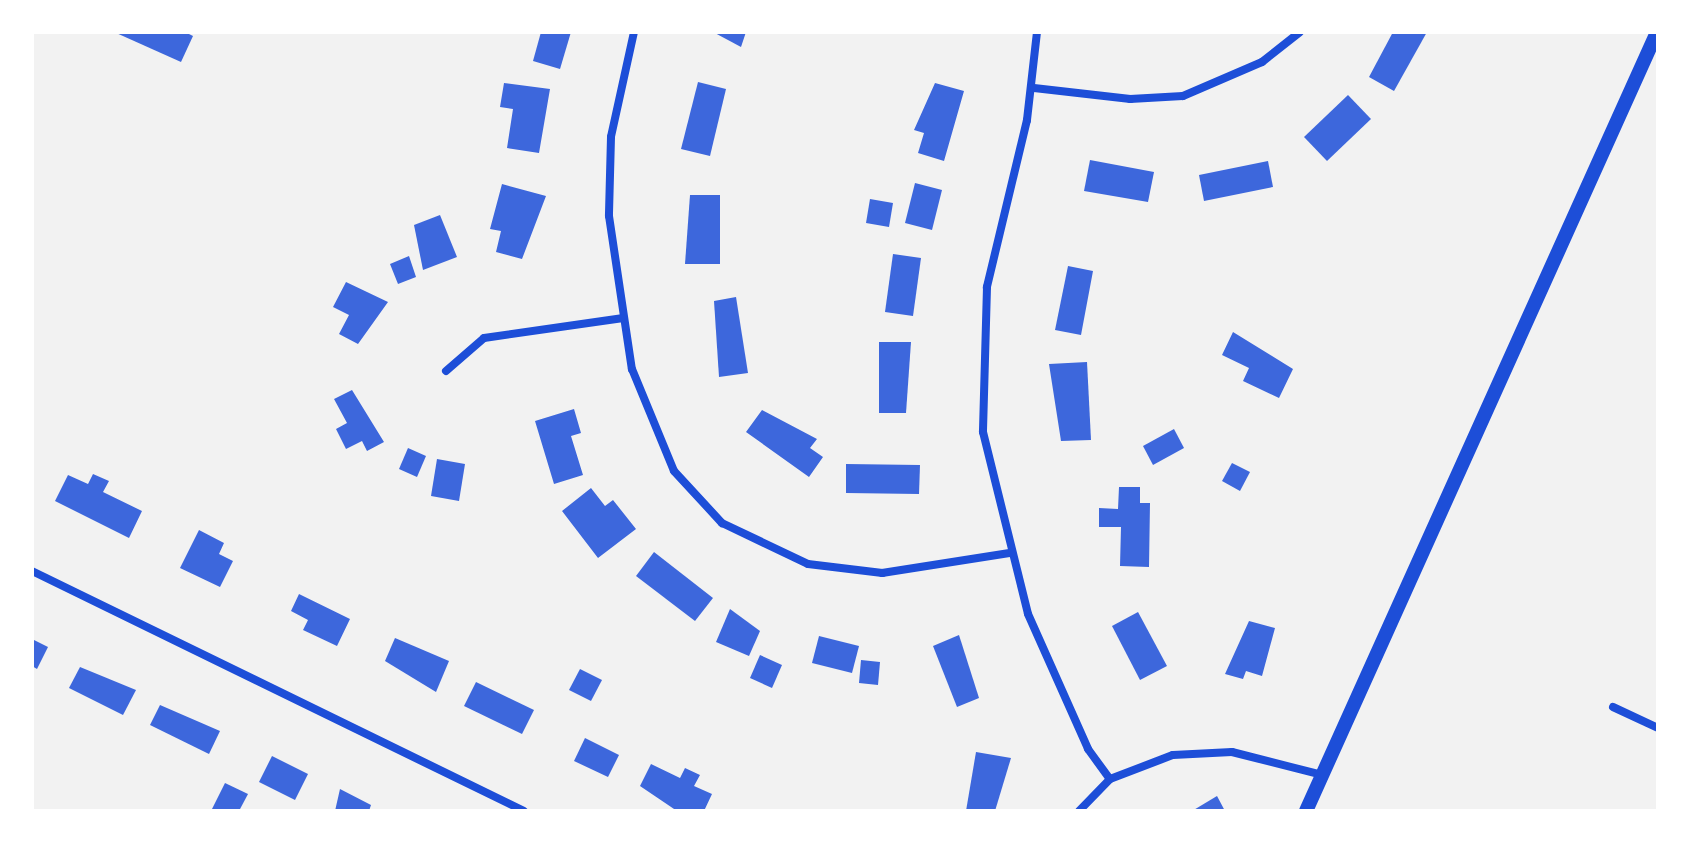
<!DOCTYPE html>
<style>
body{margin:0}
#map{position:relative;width:1690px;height:843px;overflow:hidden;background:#f2f2f2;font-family:"DM Sans",sans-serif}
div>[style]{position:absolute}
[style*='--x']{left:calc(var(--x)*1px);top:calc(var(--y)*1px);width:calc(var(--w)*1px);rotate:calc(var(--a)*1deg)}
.building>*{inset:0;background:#3d67dc}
.minor>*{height:8px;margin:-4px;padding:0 4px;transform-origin:4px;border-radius:4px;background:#1d4ed8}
.tertiary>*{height:14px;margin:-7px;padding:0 7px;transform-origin:7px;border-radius:7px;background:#1d4ed8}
span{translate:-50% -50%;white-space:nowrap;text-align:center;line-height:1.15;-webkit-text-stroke:6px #fff;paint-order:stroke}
.frame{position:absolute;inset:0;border:34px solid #fff;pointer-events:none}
</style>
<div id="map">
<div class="building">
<i style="clip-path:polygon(114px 32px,185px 32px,193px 36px,181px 62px)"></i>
<i style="clip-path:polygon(541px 32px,571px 32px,560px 69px,533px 61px)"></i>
<i style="clip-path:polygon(713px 32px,746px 32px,741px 47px)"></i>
<i style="clip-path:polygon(1393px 32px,1427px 32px,1394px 91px,1369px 77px)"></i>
<i style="clip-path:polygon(698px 82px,726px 89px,710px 156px,681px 149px)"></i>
<i style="clip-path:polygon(504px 83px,550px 89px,539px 153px,507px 148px,513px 109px,500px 107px)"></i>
<i style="clip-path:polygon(935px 83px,964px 91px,944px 161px,918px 153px,924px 133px,914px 130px)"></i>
<i style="clip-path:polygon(1348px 95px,1371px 119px,1327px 161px,1304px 137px)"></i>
<i style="clip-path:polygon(1090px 160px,1154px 172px,1148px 202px,1084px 191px)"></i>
<i style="clip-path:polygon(1268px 161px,1273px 187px,1204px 201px,1199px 175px)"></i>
<i style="clip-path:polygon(915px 183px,942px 190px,932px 230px,905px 223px)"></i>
<i style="clip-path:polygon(502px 184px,546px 196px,522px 259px,496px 252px,501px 231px,490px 229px)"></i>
<i style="clip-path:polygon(690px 195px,720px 195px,720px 264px,685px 264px)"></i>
<i style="clip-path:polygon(870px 199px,893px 203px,889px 227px,866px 223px)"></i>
<i style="clip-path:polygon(440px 215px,457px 257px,423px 270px,414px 225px)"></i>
<i style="clip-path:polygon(893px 254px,921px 258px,913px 316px,885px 312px)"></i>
<i style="clip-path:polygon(409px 256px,416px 277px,398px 284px,390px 264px)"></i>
<i style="clip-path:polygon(1068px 266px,1093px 271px,1081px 335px,1055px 330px)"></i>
<i style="clip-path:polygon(346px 282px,388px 302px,358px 344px,339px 334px,349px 315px,333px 307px)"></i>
<i style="clip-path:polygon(736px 297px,748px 373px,719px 377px,714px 301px)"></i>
<i style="clip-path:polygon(1233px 332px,1293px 369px,1279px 398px,1243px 381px,1249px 368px,1222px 355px)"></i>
<i style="clip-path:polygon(879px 342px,911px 342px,906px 413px,879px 413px)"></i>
<i style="clip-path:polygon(1087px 362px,1091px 440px,1061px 441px,1049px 364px)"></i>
<i style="clip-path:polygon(352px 390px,384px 442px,367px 451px,362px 441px,346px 449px,336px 429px,347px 423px,334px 399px)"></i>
<i style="clip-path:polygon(574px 409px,581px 433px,571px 436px,583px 475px,554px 484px,535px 421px)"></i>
<i style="clip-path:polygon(762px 410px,817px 439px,810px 448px,823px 457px,809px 477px,746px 432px)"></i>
<i style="clip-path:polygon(1174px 429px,1184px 448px,1153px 465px,1143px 446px)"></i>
<i style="clip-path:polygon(408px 448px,426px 456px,417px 477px,399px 469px)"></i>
<i style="clip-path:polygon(437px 459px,465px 464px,459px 501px,431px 496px)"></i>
<i style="clip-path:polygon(1232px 463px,1250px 472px,1240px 491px,1222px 481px)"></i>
<i style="clip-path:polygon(846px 464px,920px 465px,919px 494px,846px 493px)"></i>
<i style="clip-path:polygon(93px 474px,109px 481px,103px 492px,142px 511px,129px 538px,55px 501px,68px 475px,88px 484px)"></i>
<i style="clip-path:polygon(1119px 487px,1140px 487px,1140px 503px,1150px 503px,1149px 567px,1120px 566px,1121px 527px,1099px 527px,1099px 508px,1118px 509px)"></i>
<i style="clip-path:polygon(591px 488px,605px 506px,613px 500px,636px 529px,598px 558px,562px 511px)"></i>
<i style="clip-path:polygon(199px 530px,224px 543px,219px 554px,233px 561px,220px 587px,180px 568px)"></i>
<i style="clip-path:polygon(654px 552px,713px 598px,695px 621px,636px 576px)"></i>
<i style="clip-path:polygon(299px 594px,350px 619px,337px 646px,303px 630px,308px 620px,291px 611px)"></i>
<i style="clip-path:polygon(730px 609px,760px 631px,749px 656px,716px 642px)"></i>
<i style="clip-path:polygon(1138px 612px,1167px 666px,1140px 680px,1112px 626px)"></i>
<i style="clip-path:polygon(1249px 621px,1275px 628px,1262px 676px,1246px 671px,1243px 679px,1225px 674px)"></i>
<i style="clip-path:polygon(959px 635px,979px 698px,957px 707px,933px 646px)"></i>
<i style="clip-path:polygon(819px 636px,859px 646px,852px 673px,812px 663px)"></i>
<i style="clip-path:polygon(395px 638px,449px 661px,436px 692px,385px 661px)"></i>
<i style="clip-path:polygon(32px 639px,48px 647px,37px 669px,32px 666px)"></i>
<i style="clip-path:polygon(760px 655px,782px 665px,772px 688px,750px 678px)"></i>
<i style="clip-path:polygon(861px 660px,880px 662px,878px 685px,859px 683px)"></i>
<i style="clip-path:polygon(80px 667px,136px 690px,123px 715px,69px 688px)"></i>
<i style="clip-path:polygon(580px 669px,602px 680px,591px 701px,569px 690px)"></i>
<i style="clip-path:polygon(476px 682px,534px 710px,522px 734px,464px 706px)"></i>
<i style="clip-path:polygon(160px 705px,220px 731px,209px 754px,150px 725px)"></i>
<i style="clip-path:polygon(585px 738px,619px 755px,608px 777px,574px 761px)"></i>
<i style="clip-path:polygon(976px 752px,1011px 758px,995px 811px,966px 811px)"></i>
<i style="clip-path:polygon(272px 756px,308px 774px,295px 800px,259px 782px)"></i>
<i style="clip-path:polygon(651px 764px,680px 778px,685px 768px,700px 775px,694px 786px,712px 794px,704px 811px,677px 811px,640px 786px)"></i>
<i style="clip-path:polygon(225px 783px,248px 794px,239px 811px,211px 811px)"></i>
<i style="clip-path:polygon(340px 789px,371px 805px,369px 811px,335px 811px)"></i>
<i style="clip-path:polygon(1217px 796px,1225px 811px,1192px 811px)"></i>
</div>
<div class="minor">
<i style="--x:634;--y:32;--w:107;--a:102.4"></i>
<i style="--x:611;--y:137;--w:79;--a:91.5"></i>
<i style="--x:609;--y:216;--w:155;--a:81.5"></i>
<i style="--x:632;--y:369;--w:110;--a:67.6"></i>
<i style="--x:674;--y:471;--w:71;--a:47.3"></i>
<i style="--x:722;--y:523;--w:95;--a:25.5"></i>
<i style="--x:808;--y:564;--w:75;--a:6.9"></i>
<i style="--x:882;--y:573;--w:129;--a:-8.9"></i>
<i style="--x:1037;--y:32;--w:89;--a:96.5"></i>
<i style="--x:1027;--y:120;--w:172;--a:103.5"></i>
<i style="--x:987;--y:287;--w:145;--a:91.6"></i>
<i style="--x:983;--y:432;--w:187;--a:76.1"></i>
<i style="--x:1028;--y:614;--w:148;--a:66"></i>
<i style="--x:1088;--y:749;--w:37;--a:54"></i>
<i style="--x:1034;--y:88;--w:97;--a:6.5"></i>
<i style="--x:1130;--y:99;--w:53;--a:-3.2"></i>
<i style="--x:1183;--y:96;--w:86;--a:-23.3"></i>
<i style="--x:1262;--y:62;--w:48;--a:-38.3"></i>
<i style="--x:446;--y:371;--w:50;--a:-41"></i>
<i style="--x:484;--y:338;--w:139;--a:-8.2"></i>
<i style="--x:32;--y:571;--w:547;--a:26"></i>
<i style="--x:1613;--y:707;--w:50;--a:25"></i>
<i style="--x:1079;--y:811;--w:45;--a:-45.9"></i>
<i style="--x:1110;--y:779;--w:67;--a:-20.9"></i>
<i style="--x:1173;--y:755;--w:59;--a:-2.9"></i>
<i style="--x:1232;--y:752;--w:93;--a:14.3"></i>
</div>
<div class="tertiary">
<i style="--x:1306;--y:811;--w:854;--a:-65.74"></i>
</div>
<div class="frame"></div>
</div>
